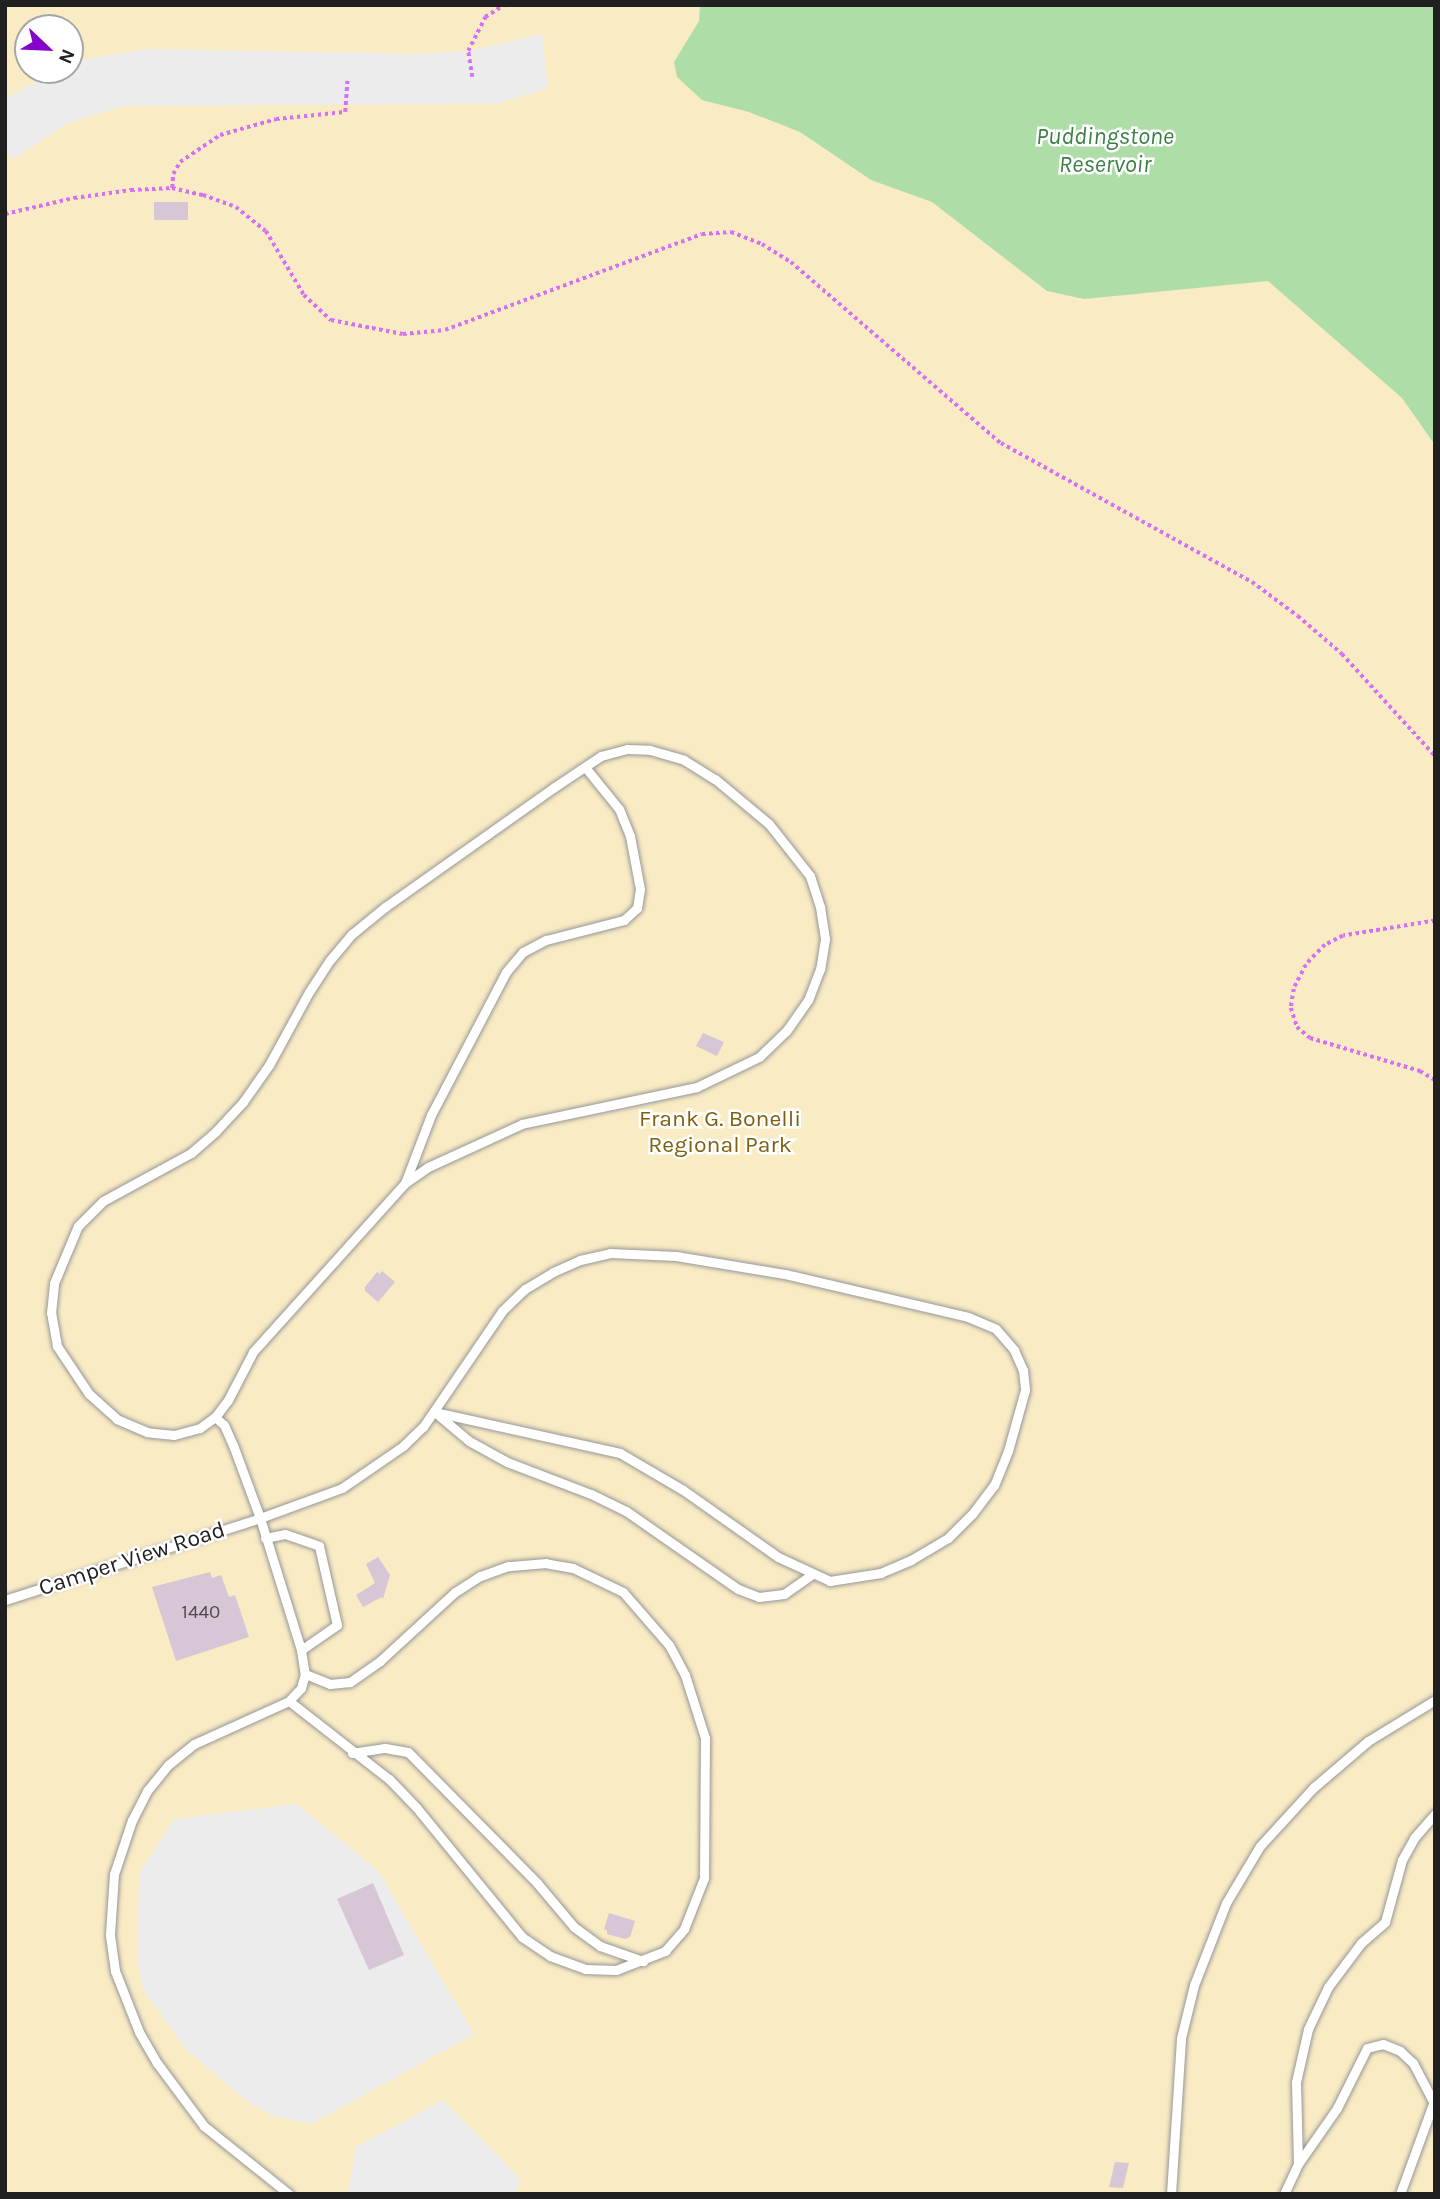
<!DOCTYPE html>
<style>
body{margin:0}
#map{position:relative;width:1440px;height:2199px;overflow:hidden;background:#f0e6ed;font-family:Karla,sans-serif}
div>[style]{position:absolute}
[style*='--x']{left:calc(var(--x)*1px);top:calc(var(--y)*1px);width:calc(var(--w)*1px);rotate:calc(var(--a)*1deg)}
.park>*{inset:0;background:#f9ebc4}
.parking>*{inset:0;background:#ececec}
.water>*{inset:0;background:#aedda7}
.building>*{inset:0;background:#d7c6d5}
.path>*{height:3.5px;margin-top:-1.75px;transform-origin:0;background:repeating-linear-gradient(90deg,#d670f7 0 3.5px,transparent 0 7px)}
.roads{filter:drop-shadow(0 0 2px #979797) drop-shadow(0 0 2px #979797)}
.service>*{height:9px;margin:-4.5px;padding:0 4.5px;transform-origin:4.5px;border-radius:4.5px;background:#fff}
span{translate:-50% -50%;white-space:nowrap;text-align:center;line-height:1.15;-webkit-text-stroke:5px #fff;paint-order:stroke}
.number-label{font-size:19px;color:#4e4a4d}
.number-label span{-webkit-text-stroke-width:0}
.park-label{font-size:23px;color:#7e600e}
.street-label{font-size:23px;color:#202020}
.water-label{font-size:24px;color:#3b7f45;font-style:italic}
.frame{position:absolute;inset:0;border:7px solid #202020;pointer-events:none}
.north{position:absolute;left:14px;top:14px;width:70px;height:70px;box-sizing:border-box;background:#fff;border:2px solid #a6a6a6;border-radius:50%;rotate:113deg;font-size:19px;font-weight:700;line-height:28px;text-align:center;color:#202020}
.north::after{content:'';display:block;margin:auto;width:24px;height:32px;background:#8504cc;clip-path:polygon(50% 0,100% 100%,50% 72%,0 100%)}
</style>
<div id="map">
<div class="park">
<i style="clip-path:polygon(evenodd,5px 5px,1435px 5px,1435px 2194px,5px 2194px,5px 5px,28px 28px,70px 28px,70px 70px,28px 70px,28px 28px)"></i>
</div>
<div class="parking">
<i style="clip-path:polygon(542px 34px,548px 88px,495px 104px,124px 106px,68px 123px,13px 159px,5px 147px,5px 99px,41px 78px,58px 70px,70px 70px,70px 65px,81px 60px,148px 49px,419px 54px,468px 51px)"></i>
<i style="clip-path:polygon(297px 1804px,378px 1871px,474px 2034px,312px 2124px,275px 2117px,246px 2101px,185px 2048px,144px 1991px,137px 1963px,139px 1874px,174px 1819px)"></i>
<i style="clip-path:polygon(443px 2100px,521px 2180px,515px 2194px,348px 2192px,356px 2147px)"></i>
</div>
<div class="water">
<i style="clip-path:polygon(700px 5px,1435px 5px,1435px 445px,1402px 398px,1268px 281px,1084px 299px,1047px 291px,932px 202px,871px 180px,800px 132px,749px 112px,702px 100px,677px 77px,674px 62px,699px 21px)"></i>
</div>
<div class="building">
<i style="clip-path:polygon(154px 202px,188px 202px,188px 220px,154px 220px)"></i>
<i style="clip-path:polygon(703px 1033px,724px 1042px,717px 1056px,696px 1046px)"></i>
<i style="clip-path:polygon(382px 1271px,395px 1282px,378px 1302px,365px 1291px,365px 1287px,377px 1272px,380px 1274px)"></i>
<i style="clip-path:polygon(378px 1557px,390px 1575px,383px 1599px,382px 1597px,363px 1607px,356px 1595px,375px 1583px,366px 1564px)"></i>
<i style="clip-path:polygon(210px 1572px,212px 1578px,221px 1575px,229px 1597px,235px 1595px,249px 1637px,176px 1661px,152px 1587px)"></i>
<i style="clip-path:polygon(373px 1883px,404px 1955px,369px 1970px,337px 1899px)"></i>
<i style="clip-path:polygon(609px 1913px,635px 1921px,630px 1937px,625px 1939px,607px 1934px,607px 1930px,604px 1929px)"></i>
<i style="clip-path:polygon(1115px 2162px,1129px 2163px,1123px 2188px,1109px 2187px)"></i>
</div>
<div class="path">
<i style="--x:472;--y:77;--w:26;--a:-99"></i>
<i style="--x:468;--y:51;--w:38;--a:-63"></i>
<i style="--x:485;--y:17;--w:22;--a:-32"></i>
<i style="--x:172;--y:188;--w:14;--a:-86"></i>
<i style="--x:173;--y:174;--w:14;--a:-60"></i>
<i style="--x:180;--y:162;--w:48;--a:-34"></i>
<i style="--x:220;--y:135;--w:58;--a:-15.9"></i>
<i style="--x:276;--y:119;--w:69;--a:-5.8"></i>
<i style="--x:345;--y:112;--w:31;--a:-86"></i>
<i style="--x:5;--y:214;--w:71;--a:-13.1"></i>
<i style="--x:74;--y:198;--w:58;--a:-8"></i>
<i style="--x:131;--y:190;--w:41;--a:-2.8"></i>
<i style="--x:172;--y:188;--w:32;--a:13"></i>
<i style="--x:203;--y:195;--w:35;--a:20"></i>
<i style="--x:236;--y:207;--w:38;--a:39"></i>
<i style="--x:266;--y:231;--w:74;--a:59.3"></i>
<i style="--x:304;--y:295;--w:37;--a:43"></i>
<i style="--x:331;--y:320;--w:73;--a:11"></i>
<i style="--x:403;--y:334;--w:42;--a:-5.4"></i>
<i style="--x:445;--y:330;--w:274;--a:-20.5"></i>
<i style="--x:702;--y:234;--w:29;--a:-4"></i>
<i style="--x:731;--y:232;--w:33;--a:21"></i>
<i style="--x:762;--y:244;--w:34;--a:32"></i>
<i style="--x:791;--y:262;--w:277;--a:40.8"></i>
<i style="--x:1001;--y:443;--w:287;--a:29"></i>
<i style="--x:1252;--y:582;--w:57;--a:36.5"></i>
<i style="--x:1298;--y:616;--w:58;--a:40.8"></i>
<i style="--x:1342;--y:654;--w:138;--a:47.6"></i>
<i style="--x:1435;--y:921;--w:93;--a:170.7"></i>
<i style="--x:1343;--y:936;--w:20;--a:153"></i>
<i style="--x:1325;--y:945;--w:28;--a:134"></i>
<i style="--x:1306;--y:965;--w:27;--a:117"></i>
<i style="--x:1294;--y:989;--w:19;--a:99"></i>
<i style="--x:1291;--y:1008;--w:20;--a:72"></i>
<i style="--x:1297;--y:1027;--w:17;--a:40"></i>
<i style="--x:1310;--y:1038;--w:115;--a:16.7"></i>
<i style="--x:1420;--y:1071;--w:17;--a:31"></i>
</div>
<div class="roads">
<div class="service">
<i style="--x:627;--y:749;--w:23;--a:2"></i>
<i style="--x:650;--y:750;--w:35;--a:16"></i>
<i style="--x:684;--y:760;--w:36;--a:32"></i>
<i style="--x:715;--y:779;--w:70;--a:39.8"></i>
<i style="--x:769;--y:824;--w:66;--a:51.7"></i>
<i style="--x:810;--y:876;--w:33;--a:72"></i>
<i style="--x:820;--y:907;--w:32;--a:81"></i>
<i style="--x:825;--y:939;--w:30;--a:99"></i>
<i style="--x:820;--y:969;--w:33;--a:111"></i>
<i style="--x:808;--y:1000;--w:38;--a:125"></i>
<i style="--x:786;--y:1031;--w:37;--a:136"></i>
<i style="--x:759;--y:1057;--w:69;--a:154.2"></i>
<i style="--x:697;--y:1087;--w:179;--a:168.1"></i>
<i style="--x:522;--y:1124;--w:103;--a:155.4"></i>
<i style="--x:428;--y:1167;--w:28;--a:145"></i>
<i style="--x:405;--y:1183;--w:227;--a:132"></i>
<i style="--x:253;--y:1352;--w:54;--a:117.5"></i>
<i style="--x:228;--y:1400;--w:21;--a:127"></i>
<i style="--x:215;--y:1417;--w:19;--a:144"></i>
<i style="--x:200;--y:1428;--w:27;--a:165"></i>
<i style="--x:174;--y:1435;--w:27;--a:-174"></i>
<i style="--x:147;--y:1432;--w:33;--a:-157"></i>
<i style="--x:117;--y:1419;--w:38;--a:-138"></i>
<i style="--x:89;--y:1394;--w:58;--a:-123.7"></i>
<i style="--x:57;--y:1346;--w:34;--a:-100"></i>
<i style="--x:51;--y:1313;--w:30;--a:-84"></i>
<i style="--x:54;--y:1283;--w:62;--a:-67.2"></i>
<i style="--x:78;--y:1226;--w:35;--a:-45"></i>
<i style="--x:103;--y:1201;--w:100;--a:-28.6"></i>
<i style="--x:191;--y:1153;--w:33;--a:-41"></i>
<i style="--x:216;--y:1131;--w:40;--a:-47"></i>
<i style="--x:243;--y:1102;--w:45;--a:-54.9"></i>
<i style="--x:269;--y:1065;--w:83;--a:-61.3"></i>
<i style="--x:309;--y:992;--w:38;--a:-57"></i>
<i style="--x:330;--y:960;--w:34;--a:-50"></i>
<i style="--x:352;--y:934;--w:43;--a:-39.3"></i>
<i style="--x:385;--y:907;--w:206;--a:-35.3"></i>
<i style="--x:553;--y:788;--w:58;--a:-33.7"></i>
<i style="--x:601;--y:756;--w:27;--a:-15"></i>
<i style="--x:405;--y:1183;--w:73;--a:-69.1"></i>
<i style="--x:431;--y:1115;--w:161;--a:-62.3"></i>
<i style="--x:506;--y:972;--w:26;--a:-50"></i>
<i style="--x:523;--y:952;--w:26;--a:-28"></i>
<i style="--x:546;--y:940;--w:81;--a:-14.4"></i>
<i style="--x:624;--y:920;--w:18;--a:-43"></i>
<i style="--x:637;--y:908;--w:19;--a:-81"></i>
<i style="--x:640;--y:889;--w:54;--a:-100.7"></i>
<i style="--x:630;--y:836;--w:29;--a:-112"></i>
<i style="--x:619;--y:809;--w:54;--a:-129"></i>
<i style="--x:436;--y:1413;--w:43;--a:40.3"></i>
<i style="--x:469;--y:1441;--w:43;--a:28.9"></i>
<i style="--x:507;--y:1462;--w:90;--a:20.9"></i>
<i style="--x:591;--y:1494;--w:39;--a:26"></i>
<i style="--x:626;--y:1511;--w:136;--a:34.9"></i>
<i style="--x:738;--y:1589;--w:22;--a:21"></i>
<i style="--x:759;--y:1597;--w:25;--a:-7"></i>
<i style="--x:784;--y:1594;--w:35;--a:-35"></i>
<i style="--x:215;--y:1417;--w:12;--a:42"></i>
<i style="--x:224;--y:1425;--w:22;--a:66"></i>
<i style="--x:233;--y:1445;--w:78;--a:69.7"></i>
<i style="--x:260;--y:1518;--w:138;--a:72.7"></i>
<i style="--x:301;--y:1650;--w:24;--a:81"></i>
<i style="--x:305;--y:1674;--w:15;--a:106"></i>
<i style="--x:301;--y:1688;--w:18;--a:133"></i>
<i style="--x:289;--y:1701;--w:104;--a:155.6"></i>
<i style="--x:194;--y:1744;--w:33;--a:141"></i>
<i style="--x:168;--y:1765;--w:33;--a:129"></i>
<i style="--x:147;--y:1791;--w:33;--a:117"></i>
<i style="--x:132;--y:1820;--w:57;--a:108.4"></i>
<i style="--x:114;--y:1874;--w:61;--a:93.8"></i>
<i style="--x:110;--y:1935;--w:36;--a:82"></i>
<i style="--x:115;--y:1971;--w:66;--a:68.5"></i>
<i style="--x:139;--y:2032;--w:36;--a:60"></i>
<i style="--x:157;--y:2063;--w:79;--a:53.3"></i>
<i style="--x:204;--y:2126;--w:109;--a:38.7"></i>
<i style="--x:265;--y:1538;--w:20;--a:-11"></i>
<i style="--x:285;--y:1534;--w:36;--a:19"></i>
<i style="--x:319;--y:1546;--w:81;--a:77.2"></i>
<i style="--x:337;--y:1625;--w:44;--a:145.2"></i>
<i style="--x:5;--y:1600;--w:268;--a:-17.8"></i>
<i style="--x:260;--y:1518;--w:87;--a:-20.1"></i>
<i style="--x:342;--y:1488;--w:74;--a:-34.5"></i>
<i style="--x:403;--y:1446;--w:28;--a:-44"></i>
<i style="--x:423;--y:1427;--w:140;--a:-55.7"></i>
<i style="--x:502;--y:1311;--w:32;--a:-44"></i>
<i style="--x:525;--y:1289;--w:33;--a:-31"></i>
<i style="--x:553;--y:1272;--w:30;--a:-24"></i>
<i style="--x:580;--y:1260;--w:31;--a:-13"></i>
<i style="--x:610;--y:1253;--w:66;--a:2.6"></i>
<i style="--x:676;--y:1256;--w:110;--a:9.4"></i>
<i style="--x:785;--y:1274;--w:188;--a:13.2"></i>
<i style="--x:968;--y:1317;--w:30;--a:23"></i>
<i style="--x:996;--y:1329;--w:28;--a:49"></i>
<i style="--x:1014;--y:1350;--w:22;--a:66"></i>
<i style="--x:1023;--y:1370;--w:20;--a:84"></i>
<i style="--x:1025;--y:1390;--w:63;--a:105.6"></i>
<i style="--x:1008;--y:1451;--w:37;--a:112"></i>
<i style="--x:994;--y:1485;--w:36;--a:127"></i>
<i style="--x:972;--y:1514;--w:34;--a:135"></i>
<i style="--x:948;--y:1538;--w:43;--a:149.3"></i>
<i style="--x:911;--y:1560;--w:33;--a:157"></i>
<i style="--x:881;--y:1573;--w:52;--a:171.1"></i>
<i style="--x:830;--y:1581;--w:57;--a:-155.2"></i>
<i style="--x:778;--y:1557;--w:116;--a:-144.8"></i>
<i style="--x:683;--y:1490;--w:73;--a:-149.6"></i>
<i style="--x:620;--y:1453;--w:189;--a:-167.5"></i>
<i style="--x:289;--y:1701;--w:127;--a:38"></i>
<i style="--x:389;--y:1779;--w:39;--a:46"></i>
<i style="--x:416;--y:1807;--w:168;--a:50.8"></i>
<i style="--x:522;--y:1937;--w:34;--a:34"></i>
<i style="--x:550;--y:1956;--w:37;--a:20"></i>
<i style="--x:585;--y:1969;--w:31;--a:2"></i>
<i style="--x:616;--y:1970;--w:53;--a:-21.2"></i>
<i style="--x:665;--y:1951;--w:29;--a:-49"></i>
<i style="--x:684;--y:1929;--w:55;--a:-68.6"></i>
<i style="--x:704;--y:1878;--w:140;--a:-89.6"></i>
<i style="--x:705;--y:1738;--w:66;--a:-107.6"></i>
<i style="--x:685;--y:1675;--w:34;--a:-118"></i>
<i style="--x:669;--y:1645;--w:70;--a:-131"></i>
<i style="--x:623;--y:1592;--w:55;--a:-154.4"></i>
<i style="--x:573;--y:1568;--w:27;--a:-170"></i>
<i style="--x:546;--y:1563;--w:38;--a:175"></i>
<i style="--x:508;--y:1566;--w:30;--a:160"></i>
<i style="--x:480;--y:1576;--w:30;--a:147"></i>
<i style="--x:455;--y:1592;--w:102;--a:137.4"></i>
<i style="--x:380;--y:1661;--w:37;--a:145"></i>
<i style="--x:350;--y:1682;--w:20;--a:174"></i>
<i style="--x:330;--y:1684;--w:27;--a:-158"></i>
<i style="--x:352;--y:1753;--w:33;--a:-9"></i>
<i style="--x:385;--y:1748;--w:23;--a:10"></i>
<i style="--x:408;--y:1752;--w:184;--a:45.4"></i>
<i style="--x:537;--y:1883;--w:57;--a:49.9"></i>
<i style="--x:574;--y:1927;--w:32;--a:36"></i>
<i style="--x:600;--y:1946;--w:46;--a:19.2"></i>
<i style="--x:1298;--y:2164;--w:68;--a:-55.1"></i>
<i style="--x:1337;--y:2108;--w:67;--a:-63.4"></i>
<i style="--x:1367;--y:2048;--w:16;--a:-14"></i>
<i style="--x:1383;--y:2044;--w:18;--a:22"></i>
<i style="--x:1400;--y:2051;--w:18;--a:43"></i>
<i style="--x:1413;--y:2063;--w:47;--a:62.4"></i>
<i style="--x:1171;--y:2194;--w:156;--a:-86.3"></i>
<i style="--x:1181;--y:2038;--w:55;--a:-76.2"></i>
<i style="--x:1194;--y:1985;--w:88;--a:-68.7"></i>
<i style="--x:1226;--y:1903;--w:66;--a:-59.2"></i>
<i style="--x:1260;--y:1846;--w:79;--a:-47.6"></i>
<i style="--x:1313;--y:1788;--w:72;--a:-40.5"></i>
<i style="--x:1368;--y:1741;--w:79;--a:-31.5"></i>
<i style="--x:1284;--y:2194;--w:33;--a:-65"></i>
<i style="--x:1298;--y:2164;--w:82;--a:-91.4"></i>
<i style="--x:1296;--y:2082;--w:54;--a:-77.2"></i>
<i style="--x:1308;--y:2029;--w:47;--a:-64.5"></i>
<i style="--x:1328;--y:1987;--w:55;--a:-53.1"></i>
<i style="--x:1361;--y:1943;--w:32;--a:-41"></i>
<i style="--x:1385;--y:1922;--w:64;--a:-74.7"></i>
<i style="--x:1402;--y:1860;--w:25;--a:-61"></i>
<i style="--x:1414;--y:1838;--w:32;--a:-49"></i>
<i style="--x:1400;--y:2194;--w:96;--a:-69.9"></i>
</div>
</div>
<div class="number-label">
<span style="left:201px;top:1613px">1440</span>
</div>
<div class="park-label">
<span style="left:720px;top:1132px">Frank G. Bonelli<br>Regional Park</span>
</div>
<div class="street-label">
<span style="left:132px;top:1559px;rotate:-18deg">Camper View Road</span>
</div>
<div class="water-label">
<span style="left:1105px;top:151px">Puddingstone<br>Reservoir</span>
</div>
<div class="frame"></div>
<div class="north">N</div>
</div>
